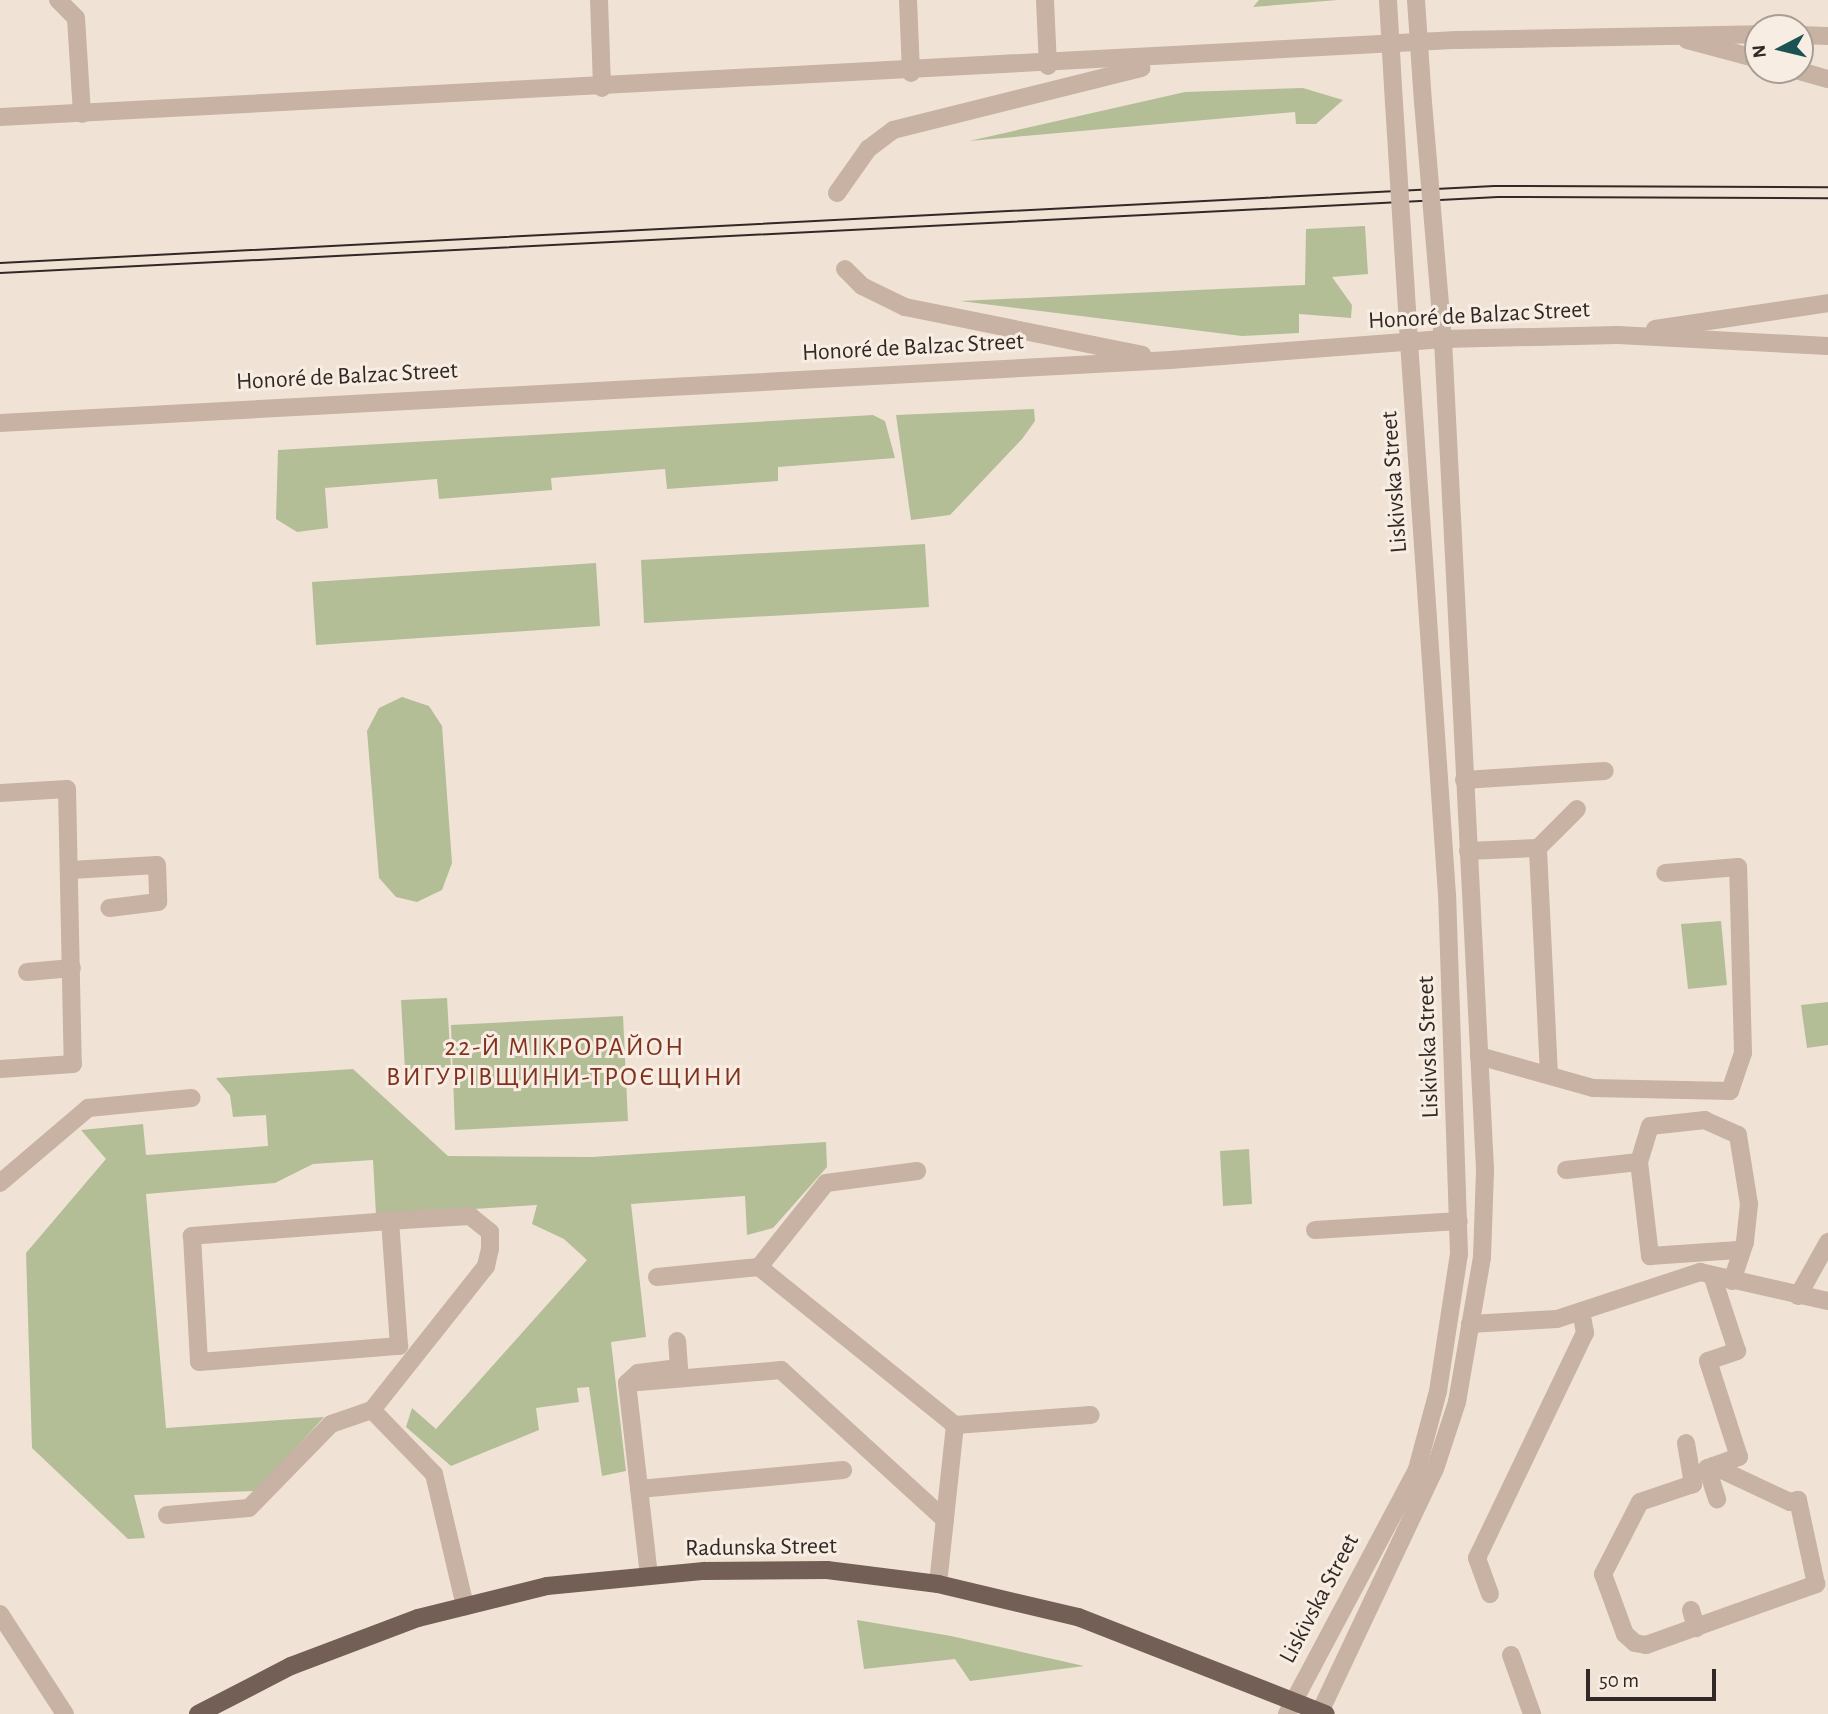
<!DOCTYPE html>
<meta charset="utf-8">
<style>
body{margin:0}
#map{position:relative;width:1828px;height:1714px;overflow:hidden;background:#f0e3d6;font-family:"Alegreya Sans",sans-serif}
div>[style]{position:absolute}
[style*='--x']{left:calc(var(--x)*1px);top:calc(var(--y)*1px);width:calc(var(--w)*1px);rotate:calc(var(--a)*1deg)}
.green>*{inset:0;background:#b3be97}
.minor>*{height:18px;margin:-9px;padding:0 9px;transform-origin:9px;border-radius:9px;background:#c7b2a3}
.major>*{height:18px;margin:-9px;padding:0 9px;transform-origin:9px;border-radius:9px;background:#745f56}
.tram>*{height:2px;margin:-1px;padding:0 1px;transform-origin:1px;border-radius:1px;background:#322825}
.minor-bridge>*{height:18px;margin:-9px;padding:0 9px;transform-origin:9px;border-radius:9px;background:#c7b2a3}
span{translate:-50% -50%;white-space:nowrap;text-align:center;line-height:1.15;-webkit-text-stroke:6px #f8ede2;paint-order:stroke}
.street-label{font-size:24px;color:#322825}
.neighbourhood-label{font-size:26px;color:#80321f;letter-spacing:2px}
.north{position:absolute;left:1744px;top:14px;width:70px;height:70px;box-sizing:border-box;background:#f8ede2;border:2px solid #a99e96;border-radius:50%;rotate:263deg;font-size:19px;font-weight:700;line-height:28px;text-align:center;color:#322825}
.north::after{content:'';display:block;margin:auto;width:24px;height:32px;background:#1b5253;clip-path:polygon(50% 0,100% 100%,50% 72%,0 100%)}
.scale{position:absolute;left:1586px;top:1669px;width:130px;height:32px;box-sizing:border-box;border:4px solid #322825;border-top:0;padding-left:9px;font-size:21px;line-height:24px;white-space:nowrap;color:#322825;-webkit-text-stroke:5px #f8ede2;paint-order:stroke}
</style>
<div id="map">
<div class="green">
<i style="clip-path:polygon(1259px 0,1338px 0,1253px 7px)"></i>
<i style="clip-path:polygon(1303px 88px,1343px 100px,1316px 124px,1296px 124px,1295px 112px,969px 141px,1185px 92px)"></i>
<i style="clip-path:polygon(1365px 226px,1368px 274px,1332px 277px,1352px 305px,1351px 318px,1299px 314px,1299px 333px,1242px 336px,960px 301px,1305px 285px,1306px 229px)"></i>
<i style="clip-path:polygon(1034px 409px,1035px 421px,1022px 439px,950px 515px,911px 520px,896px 415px)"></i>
<i style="clip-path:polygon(873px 415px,885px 421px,895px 458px,778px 467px,778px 481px,667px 489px,665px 469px,551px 478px,552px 490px,439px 499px,437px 479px,325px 488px,328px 528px,297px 532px,276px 519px,278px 450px)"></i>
<i style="clip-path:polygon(925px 544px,929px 607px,644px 623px,641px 560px)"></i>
<i style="clip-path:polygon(596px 563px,600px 626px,316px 645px,312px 582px)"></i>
<i style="clip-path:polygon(402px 697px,429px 706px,442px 726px,452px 863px,442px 890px,417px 902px,396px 897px,379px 878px,367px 731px,379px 708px)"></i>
<i style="clip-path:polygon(1721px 921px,1727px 985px,1688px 989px,1681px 924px)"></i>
<i style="clip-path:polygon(447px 998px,451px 1067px,405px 1070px,401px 1000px)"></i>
<i style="clip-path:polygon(1828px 1002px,1828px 1045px,1807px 1048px,1801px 1005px)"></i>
<i style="clip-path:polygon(623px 1016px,628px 1121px,455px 1130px,451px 1025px)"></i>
<i style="clip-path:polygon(353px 1069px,448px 1156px,592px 1157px,826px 1142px,827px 1167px,773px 1228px,747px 1235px,745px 1196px,631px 1204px,646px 1337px,611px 1342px,626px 1471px,602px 1476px,589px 1387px,577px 1388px,579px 1402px,536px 1408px,539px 1430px,451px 1466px,406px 1427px,412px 1408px,436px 1429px,587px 1260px,564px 1239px,532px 1224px,537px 1205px,376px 1215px,373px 1160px,313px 1164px,275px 1183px,146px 1194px,166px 1428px,324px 1417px,256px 1491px,134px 1495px,145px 1538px,128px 1539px,32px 1448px,26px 1253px,106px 1159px,81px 1130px,143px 1124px,146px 1155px,268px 1146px,266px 1115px,233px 1117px,230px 1095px,216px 1078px)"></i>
<i style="clip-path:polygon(1249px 1149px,1252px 1204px,1223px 1206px,1220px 1151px)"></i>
<i style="clip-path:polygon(857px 1620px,951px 1636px,1084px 1666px,970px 1681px,955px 1659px,864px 1669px)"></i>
</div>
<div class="minor">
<i style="--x:58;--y:0;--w:25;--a:45"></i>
<i style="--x:76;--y:18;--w:96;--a:86.4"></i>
<i style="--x:599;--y:0;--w:88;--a:88"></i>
<i style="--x:908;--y:0;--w:73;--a:87.6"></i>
<i style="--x:1045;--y:0;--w:66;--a:87.4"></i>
<i style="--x:1388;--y:0;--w:103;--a:86.7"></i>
<i style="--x:1416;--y:0;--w:102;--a:86.1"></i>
<i style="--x:1800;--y:35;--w:28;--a:2"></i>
<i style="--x:1687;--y:40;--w:73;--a:15"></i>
<i style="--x:1796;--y:70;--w:33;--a:16"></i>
<i style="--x:0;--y:117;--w:1459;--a:-3.03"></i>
<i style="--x:1457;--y:40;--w:301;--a:-1.1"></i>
<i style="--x:837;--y:193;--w:54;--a:-54.8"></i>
<i style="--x:868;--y:149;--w:31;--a:-37"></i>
<i style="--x:893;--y:130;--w:256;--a:-14"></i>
<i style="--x:845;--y:269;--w:24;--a:45"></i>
<i style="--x:862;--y:286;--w:48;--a:26"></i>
<i style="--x:905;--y:307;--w:242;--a:11.4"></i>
<i style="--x:1655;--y:329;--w:175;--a:-8.5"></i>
<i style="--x:0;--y:423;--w:1172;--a:-3.08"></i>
<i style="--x:1170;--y:360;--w:274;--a:-4.4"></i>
<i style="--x:1443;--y:339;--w:175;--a:-1.3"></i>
<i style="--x:1618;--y:335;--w:210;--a:3"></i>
<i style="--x:1464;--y:780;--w:141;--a:-3.7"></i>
<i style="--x:0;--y:793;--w:67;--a:-3.4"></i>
<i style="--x:67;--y:789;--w:275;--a:88.8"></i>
<i style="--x:73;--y:1064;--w:73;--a:176.1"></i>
<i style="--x:1468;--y:851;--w:70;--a:-2.5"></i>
<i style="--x:71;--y:870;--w:86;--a:-3.3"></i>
<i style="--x:157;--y:865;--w:37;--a:88"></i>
<i style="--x:158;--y:902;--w:49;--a:173"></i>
<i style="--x:27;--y:972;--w:45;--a:-5.1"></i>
<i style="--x:1479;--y:1056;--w:118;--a:15.7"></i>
<i style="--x:1593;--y:1088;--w:137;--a:1.3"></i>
<i style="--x:1730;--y:1091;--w:40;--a:-71.1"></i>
<i style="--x:1743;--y:1053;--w:186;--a:-91.5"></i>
<i style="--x:1738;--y:867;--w:73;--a:175.3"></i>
<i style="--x:1549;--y:1075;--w:227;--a:-92.8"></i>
<i style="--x:1538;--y:848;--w:55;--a:-45"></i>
<i style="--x:1566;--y:1170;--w:73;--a:-6.3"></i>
<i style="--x:0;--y:1183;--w:116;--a:-40.4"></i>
<i style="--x:88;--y:1108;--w:104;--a:-5.5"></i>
<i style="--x:1315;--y:1230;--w:144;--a:-3.6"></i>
<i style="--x:759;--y:1267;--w:107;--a:-51.4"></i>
<i style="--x:826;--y:1183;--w:92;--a:-7.5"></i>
<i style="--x:657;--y:1277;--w:102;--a:-5.6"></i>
<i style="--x:759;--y:1267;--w:252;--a:38.9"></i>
<i style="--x:955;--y:1425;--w:136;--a:-4.2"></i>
<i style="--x:1732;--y:1281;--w:41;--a:-71.6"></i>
<i style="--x:1745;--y:1242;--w:38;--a:-84"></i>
<i style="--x:1749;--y:1204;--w:70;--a:-99.1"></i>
<i style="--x:1738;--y:1135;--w:36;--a:-156"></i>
<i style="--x:1705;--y:1120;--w:55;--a:173.8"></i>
<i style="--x:1650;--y:1126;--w:38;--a:107"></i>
<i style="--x:1639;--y:1162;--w:95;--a:83.3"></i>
<i style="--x:1650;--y:1256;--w:88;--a:-3.9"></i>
<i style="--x:1798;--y:1296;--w:62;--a:-60.9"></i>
<i style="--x:1470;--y:1324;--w:87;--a:-3.3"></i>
<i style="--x:1557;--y:1319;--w:151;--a:-18.2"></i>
<i style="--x:1700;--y:1272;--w:131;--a:12.8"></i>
<i style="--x:627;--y:1383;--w:155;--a:-4.8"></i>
<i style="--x:781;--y:1370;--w:222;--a:42.4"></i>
<i style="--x:372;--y:1410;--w:89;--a:45.9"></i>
<i style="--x:434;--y:1474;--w:136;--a:76.8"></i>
<i style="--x:1686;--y:1443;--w:42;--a:80.3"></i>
<i style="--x:1693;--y:1484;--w:56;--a:161.2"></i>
<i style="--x:1640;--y:1502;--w:81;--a:117.2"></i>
<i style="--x:1603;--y:1574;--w:64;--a:69.9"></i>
<i style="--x:1625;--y:1634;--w:13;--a:42"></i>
<i style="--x:1635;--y:1643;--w:11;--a:10"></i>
<i style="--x:1646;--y:1645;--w:181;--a:-19.7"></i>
<i style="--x:1816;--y:1584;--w:86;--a:-102.1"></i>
<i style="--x:1798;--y:1500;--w:8;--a:166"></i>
<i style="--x:1790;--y:1502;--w:85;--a:-154.9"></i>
<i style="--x:1707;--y:1468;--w:33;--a:72"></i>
<i style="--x:1708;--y:1468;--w:33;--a:-20"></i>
<i style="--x:1739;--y:1457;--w:101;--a:-107.9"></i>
<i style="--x:1708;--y:1361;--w:31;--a:-19"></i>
<i style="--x:1737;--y:1351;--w:80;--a:-108.2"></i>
<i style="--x:639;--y:1489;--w:205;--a:-5.3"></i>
<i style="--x:167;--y:1515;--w:82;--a:-4.9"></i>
<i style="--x:249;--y:1508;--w:117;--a:-45.7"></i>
<i style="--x:331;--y:1424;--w:43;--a:-18.9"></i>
<i style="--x:372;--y:1410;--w:184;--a:-51.6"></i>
<i style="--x:486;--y:1266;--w:17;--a:-77"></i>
<i style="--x:490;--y:1249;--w:17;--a:-90"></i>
<i style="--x:490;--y:1232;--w:26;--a:-141"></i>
<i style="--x:470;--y:1216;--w:67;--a:176.6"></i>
<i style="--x:403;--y:1220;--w:212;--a:175.7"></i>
<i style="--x:192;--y:1236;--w:126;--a:86.8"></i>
<i style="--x:199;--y:1362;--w:201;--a:-4.6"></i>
<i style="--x:399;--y:1346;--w:125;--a:-94.1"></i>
<i style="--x:649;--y:1576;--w:194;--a:-96.5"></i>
<i style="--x:627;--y:1383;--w:15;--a:-42"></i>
<i style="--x:638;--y:1373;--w:41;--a:-7"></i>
<i style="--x:679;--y:1368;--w:27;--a:-94"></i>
<i style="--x:938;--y:1584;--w:160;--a:-83.9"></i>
<i style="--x:1490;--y:1594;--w:38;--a:-110"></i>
<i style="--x:1477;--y:1558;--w:250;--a:-64.4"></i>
<i style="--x:1585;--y:1333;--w:22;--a:-100"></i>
<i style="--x:1691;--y:1610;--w:19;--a:74"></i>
<i style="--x:0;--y:1614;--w:119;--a:57"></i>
<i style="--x:1511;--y:1655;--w:63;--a:70.4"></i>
<i style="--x:1287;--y:1714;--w:277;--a:-62"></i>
<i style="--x:1417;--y:1469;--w:81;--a:-74.9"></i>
<i style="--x:1438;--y:1391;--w:139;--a:-81.3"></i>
<i style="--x:1459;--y:1254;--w:359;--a:-91.9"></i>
<i style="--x:1447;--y:895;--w:554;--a:-93.93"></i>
<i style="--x:1319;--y:1714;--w:271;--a:-64.7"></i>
<i style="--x:1435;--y:1469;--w:71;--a:-71.8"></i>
<i style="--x:1457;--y:1402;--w:147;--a:-80.2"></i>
<i style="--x:1482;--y:1257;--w:88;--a:-88"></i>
<i style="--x:1485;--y:1169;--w:831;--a:-92.9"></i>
</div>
<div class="major">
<i style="--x:198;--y:1714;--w:105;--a:-27.3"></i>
<i style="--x:291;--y:1666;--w:136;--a:-20.7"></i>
<i style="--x:418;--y:1618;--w:133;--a:-13.9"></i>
<i style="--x:547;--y:1586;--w:158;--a:-5.5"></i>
<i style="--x:704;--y:1571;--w:123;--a:-0.5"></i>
<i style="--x:827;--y:1570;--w:112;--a:7.2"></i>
<i style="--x:938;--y:1584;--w:144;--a:13.3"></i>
<i style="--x:1078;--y:1617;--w:266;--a:21.4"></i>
</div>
<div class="tram">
<i style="--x:0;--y:263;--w:1496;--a:-2.95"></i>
<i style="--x:1494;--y:186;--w:334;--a:0.2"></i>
<i style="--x:0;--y:273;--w:1500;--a:-2.9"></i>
<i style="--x:1498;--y:197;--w:330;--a:0.2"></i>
</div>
<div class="minor-bridge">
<i style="--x:1423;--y:102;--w:238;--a:85.2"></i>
<i style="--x:1394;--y:103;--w:239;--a:86.4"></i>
</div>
<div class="street-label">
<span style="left:1479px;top:316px;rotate:-3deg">Honoré de Balzac Street</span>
<span style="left:913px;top:348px;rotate:-3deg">Honoré de Balzac Street</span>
<span style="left:347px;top:377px;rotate:-3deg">Honoré de Balzac Street</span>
<span style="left:1395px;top:482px;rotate:-94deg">Liskivska Street</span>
<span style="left:1429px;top:1047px;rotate:-92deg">Liskivska Street</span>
<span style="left:761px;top:1548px;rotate:-1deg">Radunska Street</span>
<span style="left:1320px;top:1599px;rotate:-62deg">Liskivska Street</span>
</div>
<div class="neighbourhood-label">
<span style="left:565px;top:1063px">22-Й МІКРОРАЙОН<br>ВИГУРІВЩИНИ-ТРОЄЩИНИ</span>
</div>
<div class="north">N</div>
<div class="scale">50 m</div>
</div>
